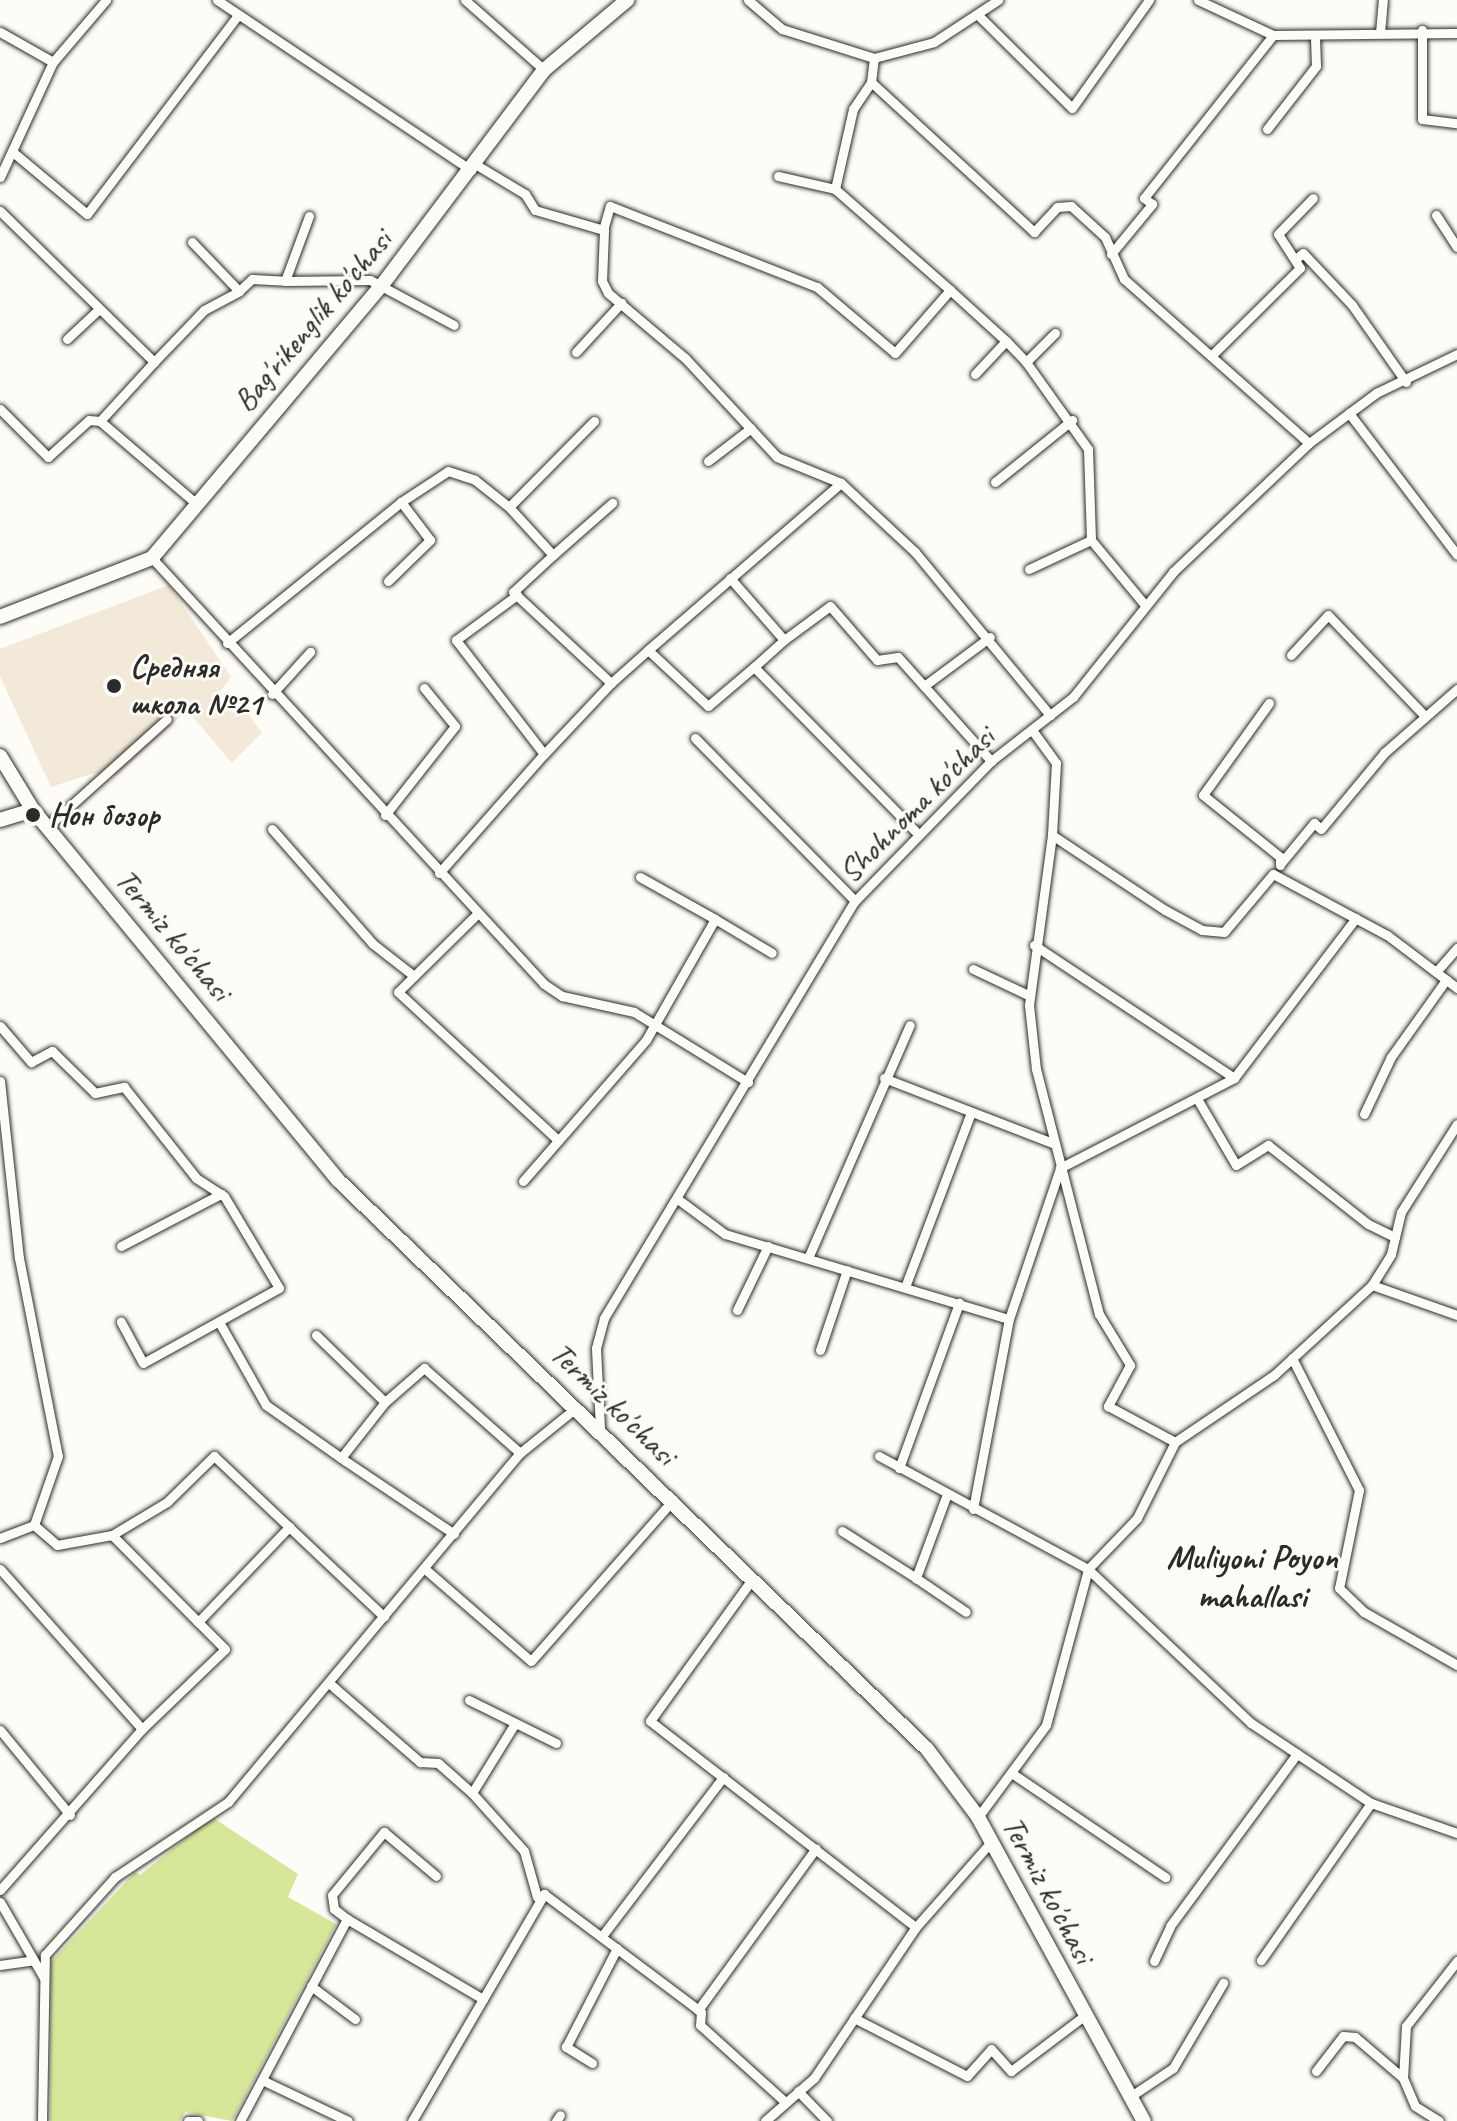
<!DOCTYPE html>
<meta charset="utf-8">
<style>
body{margin:0}
#map{position:relative;width:1457px;height:2121px;overflow:hidden;background:#fdfcf7;font-family:Caveat,sans-serif}
div>[style]{position:absolute}
[style*='--x']{left:calc(var(--x)*1px);top:calc(var(--y)*1px);width:calc(var(--w)*1px);rotate:calc(var(--a)*1deg)}
.built>*{inset:0;background:#f2e9d8}
.green>*{inset:0;background:#d7e79a}
.roads{filter:drop-shadow(0 0 2px #2b2b2b) drop-shadow(0 0 2px #2b2b2b)}
.street>*{height:9px;margin:-4.5px;padding:0 4.5px;transform-origin:4.5px;border-radius:4.5px;background:#fdfcf7}
.secondary>*{height:14px;margin:-7px;padding:0 7px;transform-origin:7px;border-radius:7px;background:#fdfcf7}
.dots>*{width:22px;height:22px;translate:-50% -50%;box-sizing:border-box;border:4px solid #fdfcf7;border-radius:50%}
span{translate:-50% -50%;white-space:nowrap;text-align:center;line-height:1.15;-webkit-text-stroke:6px #fdfcf7;paint-order:stroke}
.street-label{font-size:32px;color:#2b2b2b}
.poi-label{font-size:32px;color:#2b2b2b;font-weight:700}
.left{translate:0 -50%;text-align:left}
.neighbourhood-label{font-size:34px;color:#2b2b2b;font-weight:700}
</style>
<div id="map">
<div class="built">
<i style="clip-path:polygon(169px 585px,231px 677px,218px 694px,232px 713px,244px 708px,262px 733px,232px 763px,187px 710px,117px 776px,94px 773px,51px 787px,0 676px,0 649px)"></i>
</div>
<div class="green">
<i style="clip-path:polygon(212px 1817px,298px 1874px,288px 1897px,336px 1924px,232px 2121px,185px 2112px,180px 2121px,50px 2121px,51px 1962px,135px 1872px,140px 1875px)"></i>
</div>
<div class="roads">
<div class="street">
<i style="--x:217;--y:0;--w:306;--a:33.8"></i>
<i style="--x:465;--y:0;--w:106;--a:41.5"></i>
<i style="--x:748;--y:0;--w:45;--a:40.5"></i>
<i style="--x:782;--y:29;--w:96;--a:17.5"></i>
<i style="--x:874;--y:58;--w:62;--a:-14.9"></i>
<i style="--x:934;--y:42;--w:77;--a:-33.3"></i>
<i style="--x:1198;--y:0;--w:83;--a:25"></i>
<i style="--x:1273;--y:35;--w:184;--a:-0.6"></i>
<i style="--x:980;--y:17;--w:129;--a:44.7"></i>
<i style="--x:1072;--y:108;--w:133;--a:-54.5"></i>
<i style="--x:1422;--y:30;--w:89;--a:90"></i>
<i style="--x:1422;--y:119;--w:35;--a:7"></i>
<i style="--x:0;--y:32;--w:61;--a:29.5"></i>
<i style="--x:1380;--y:33;--w:33;--a:-85"></i>
<i style="--x:874;--y:58;--w:24;--a:97"></i>
<i style="--x:871;--y:82;--w:222;--a:42.6"></i>
<i style="--x:1034;--y:232;--w:34;--a:-47"></i>
<i style="--x:1057;--y:207;--w:14;--a:-4"></i>
<i style="--x:1071;--y:206;--w:46;--a:42.4"></i>
<i style="--x:1105;--y:237;--w:46;--a:65.7"></i>
<i style="--x:1124;--y:279;--w:247;--a:41.6"></i>
<i style="--x:1267;--y:129;--w:80;--a:-52.1"></i>
<i style="--x:1316;--y:66;--w:28;--a:-92"></i>
<i style="--x:14;--y:153;--w:95;--a:39.9"></i>
<i style="--x:87;--y:214;--w:250;--a:-52.8"></i>
<i style="--x:475;--y:164;--w:58;--a:31"></i>
<i style="--x:525;--y:194;--w:19;--a:58"></i>
<i style="--x:535;--y:210;--w:72;--a:16.2"></i>
<i style="--x:604;--y:230;--w:51;--a:92.2"></i>
<i style="--x:602;--y:281;--w:13;--a:63"></i>
<i style="--x:608;--y:293;--w:101;--a:40.2"></i>
<i style="--x:685;--y:358;--w:135;--a:47.1"></i>
<i style="--x:777;--y:457;--w:69;--a:22.1"></i>
<i style="--x:841;--y:483;--w:101;--a:43"></i>
<i style="--x:915;--y:552;--w:212;--a:50.4"></i>
<i style="--x:778;--y:176;--w:58;--a:12.8"></i>
<i style="--x:835;--y:189;--w:153;--a:41.3"></i>
<i style="--x:0;--y:177;--w:127;--a:-65.3"></i>
<i style="--x:53;--y:62;--w:82;--a:-49.5"></i>
<i style="--x:835;--y:189;--w:82;--a:-77.3"></i>
<i style="--x:853;--y:109;--w:32;--a:-56"></i>
<i style="--x:0;--y:211;--w:216;--a:44.4"></i>
<i style="--x:154;--y:362;--w:72;--a:-46.1"></i>
<i style="--x:204;--y:310;--w:40;--a:-28"></i>
<i style="--x:1436;--y:215;--w:38;--a:57"></i>
<i style="--x:309;--y:216;--w:69;--a:110.3"></i>
<i style="--x:285;--y:281;--w:85;--a:-0.7"></i>
<i style="--x:370;--y:280;--w:95;--a:28.2"></i>
<i style="--x:603;--y:230;--w:25;--a:-74"></i>
<i style="--x:610;--y:206;--w:222;--a:21.4"></i>
<i style="--x:817;--y:287;--w:102;--a:40.2"></i>
<i style="--x:895;--y:353;--w:84;--a:-48.9"></i>
<i style="--x:950;--y:290;--w:76;--a:42.3"></i>
<i style="--x:192;--y:242;--w:68;--a:46.2"></i>
<i style="--x:239;--y:291;--w:18;--a:-43"></i>
<i style="--x:252;--y:279;--w:33;--a:3"></i>
<i style="--x:1111;--y:254;--w:65;--a:-50.6"></i>
<i style="--x:1152;--y:204;--w:10;--a:-143"></i>
<i style="--x:1144;--y:198;--w:208;--a:-51.6"></i>
<i style="--x:1298;--y:257;--w:6;--a:-39"></i>
<i style="--x:1303;--y:253;--w:71;--a:46.7"></i>
<i style="--x:1352;--y:305;--w:94;--a:55"></i>
<i style="--x:1055;--y:333;--w:41;--a:135"></i>
<i style="--x:1026;--y:362;--w:107;--a:54.5"></i>
<i style="--x:1088;--y:449;--w:91;--a:88.1"></i>
<i style="--x:1091;--y:540;--w:85;--a:50.3"></i>
<i style="--x:67;--y:339;--w:42;--a:-43.1"></i>
<i style="--x:576;--y:352;--w:67;--a:-47.4"></i>
<i style="--x:1214;--y:353;--w:121;--a:-44.7"></i>
<i style="--x:1300;--y:268;--w:40;--a:-122.9"></i>
<i style="--x:1278;--y:234;--w:50;--a:-45.8"></i>
<i style="--x:154;--y:362;--w:80;--a:132.5"></i>
<i style="--x:100;--y:421;--w:128;--a:40.6"></i>
<i style="--x:975;--y:374;--w:45;--a:-46.8"></i>
<i style="--x:1006;--y:341;--w:29;--a:46"></i>
<i style="--x:0;--y:409;--w:68;--a:45"></i>
<i style="--x:48;--y:457;--w:55;--a:-42.1"></i>
<i style="--x:89;--y:420;--w:11;--a:5"></i>
<i style="--x:1349;--y:413;--w:178;--a:52.7"></i>
<i style="--x:708;--y:461;--w:54;--a:-37.5"></i>
<i style="--x:995;--y:482;--w:99;--a:-38.8"></i>
<i style="--x:509;--y:507;--w:121;--a:-45.3"></i>
<i style="--x:553;--y:555;--w:79;--a:-41.4"></i>
<i style="--x:152;--y:558;--w:579;--a:47.38"></i>
<i style="--x:544;--y:984;--w:22;--a:34"></i>
<i style="--x:562;--y:996;--w:74;--a:12.5"></i>
<i style="--x:634;--y:1012;--w:134;--a:31.6"></i>
<i style="--x:1029;--y:569;--w:68;--a:-25.1"></i>
<i style="--x:730;--y:578;--w:82;--a:48.9"></i>
<i style="--x:784;--y:640;--w:40;--a:138"></i>
<i style="--x:388;--y:581;--w:59;--a:-44.3"></i>
<i style="--x:430;--y:540;--w:48;--a:-127.3"></i>
<i style="--x:401;--y:502;--w:56;--a:-33.4"></i>
<i style="--x:448;--y:471;--w:28;--a:18"></i>
<i style="--x:475;--y:480;--w:43;--a:38.5"></i>
<i style="--x:509;--y:507;--w:65;--a:47.5"></i>
<i style="--x:553;--y:555;--w:54;--a:137.2"></i>
<i style="--x:513;--y:592;--w:134;--a:42.9"></i>
<i style="--x:611;--y:683;--w:98;--a:133.3"></i>
<i style="--x:784;--y:640;--w:57;--a:-36.5"></i>
<i style="--x:830;--y:606;--w:72;--a:49"></i>
<i style="--x:877;--y:660;--w:21;--a:-8"></i>
<i style="--x:898;--y:657;--w:140;--a:48.2"></i>
<i style="--x:227;--y:643;--w:224;--a:-39"></i>
<i style="--x:648;--y:650;--w:255;--a:-40.9"></i>
<i style="--x:1291;--y:655;--w:54;--a:-47.2"></i>
<i style="--x:1328;--y:615;--w:137;--a:46.2"></i>
<i style="--x:611;--y:683;--w:50;--a:-41.7"></i>
<i style="--x:648;--y:650;--w:82;--a:43"></i>
<i style="--x:708;--y:706;--w:60;--a:-40.3"></i>
<i style="--x:754;--y:667;--w:231;--a:45.5"></i>
<i style="--x:924;--y:686;--w:82;--a:-36.6"></i>
<i style="--x:272;--y:694;--w:57;--a:-47.9"></i>
<i style="--x:1269;--y:703;--w:113;--a:125.7"></i>
<i style="--x:1203;--y:795;--w:99;--a:38.8"></i>
<i style="--x:1280;--y:857;--w:8;--a:90"></i>
<i style="--x:1032;--y:730;--w:41;--a:54"></i>
<i style="--x:1056;--y:763;--w:72;--a:93.2"></i>
<i style="--x:1052;--y:835;--w:136;--a:33.6"></i>
<i style="--x:1165;--y:910;--w:42;--a:28.4"></i>
<i style="--x:1202;--y:930;--w:22;--a:5"></i>
<i style="--x:1224;--y:932;--w:76;--a:-49.8"></i>
<i style="--x:1273;--y:874;--w:129;--a:28.2"></i>
<i style="--x:1387;--y:935;--w:88;--a:37.1"></i>
<i style="--x:695;--y:738;--w:228;--a:45.5"></i>
<i style="--x:385;--y:815;--w:113;--a:-51.8"></i>
<i style="--x:455;--y:726;--w:49;--a:-129.2"></i>
<i style="--x:47;--y:827;--w:161;--a:-42"></i>
<i style="--x:272;--y:829;--w:153;--a:48.7"></i>
<i style="--x:373;--y:944;--w:52;--a:38"></i>
<i style="--x:1052;--y:835;--w:172;--a:97.7"></i>
<i style="--x:1029;--y:1005;--w:64;--a:83.8"></i>
<i style="--x:1036;--y:1069;--w:253;--a:75.6"></i>
<i style="--x:1099;--y:1314;--w:60;--a:58.7"></i>
<i style="--x:1130;--y:1365;--w:47;--a:118.2"></i>
<i style="--x:1108;--y:1406;--w:76;--a:28.2"></i>
<i style="--x:1281;--y:863;--w:52;--a:-50.5"></i>
<i style="--x:1314;--y:823;--w:9;--a:41"></i>
<i style="--x:1321;--y:829;--w:99;--a:-50.3"></i>
<i style="--x:1384;--y:753;--w:97;--a:-41.2"></i>
<i style="--x:439;--y:873;--w:159;--a:-48.6"></i>
<i style="--x:544;--y:754;--w:144;--a:-127.7"></i>
<i style="--x:456;--y:640;--w:76;--a:-36.4"></i>
<i style="--x:478;--y:913;--w:112;--a:135.4"></i>
<i style="--x:398;--y:992;--w:218;--a:42.8"></i>
<i style="--x:715;--y:919;--w:66;--a:30.8"></i>
<i style="--x:1034;--y:945;--w:240;--a:33.6"></i>
<i style="--x:1234;--y:1078;--w:201;--a:-52.7"></i>
<i style="--x:973;--y:969;--w:63;--a:25.3"></i>
<i style="--x:1436;--y:972;--w:32;--a:-49"></i>
<i style="--x:0;--y:1026;--w:48;--a:49.3"></i>
<i style="--x:31;--y:1062;--w:24;--a:-28"></i>
<i style="--x:52;--y:1051;--w:60;--a:44.3"></i>
<i style="--x:95;--y:1093;--w:30;--a:-12"></i>
<i style="--x:124;--y:1087;--w:116;--a:51.6"></i>
<i style="--x:196;--y:1178;--w:33;--a:33"></i>
<i style="--x:224;--y:1196;--w:107;--a:59.1"></i>
<i style="--x:279;--y:1288;--w:155;--a:151.1"></i>
<i style="--x:143;--y:1363;--w:47;--a:-118.2"></i>
<i style="--x:884;--y:1078;--w:183;--a:21.1"></i>
<i style="--x:0;--y:1081;--w:178;--a:83.9"></i>
<i style="--x:19;--y:1258;--w:202;--a:78.9"></i>
<i style="--x:58;--y:1456;--w:73;--a:109.2"></i>
<i style="--x:34;--y:1525;--w:30;--a:41"></i>
<i style="--x:57;--y:1545;--w:56;--a:-10.3"></i>
<i style="--x:112;--y:1535;--w:64;--a:-31"></i>
<i style="--x:167;--y:1502;--w:66;--a:-44.4"></i>
<i style="--x:214;--y:1456;--w:234;--a:43.4"></i>
<i style="--x:1199;--y:1102;--w:73;--a:59.6"></i>
<i style="--x:1236;--y:1165;--w:38;--a:-32"></i>
<i style="--x:1268;--y:1145;--w:127;--a:38.3"></i>
<i style="--x:1368;--y:1224;--w:30;--a:26"></i>
<i style="--x:1364;--y:1114;--w:63;--a:-64.7"></i>
<i style="--x:1391;--y:1057;--w:95;--a:-54.5"></i>
<i style="--x:523;--y:1181;--w:187;--a:-48.9"></i>
<i style="--x:646;--y:1040;--w:139;--a:-60.3"></i>
<i style="--x:715;--y:919;--w:86;--a:-150.8"></i>
<i style="--x:679;--y:1200;--w:57;--a:36.5"></i>
<i style="--x:725;--y:1234;--w:296;--a:16.7"></i>
<i style="--x:121;--y:1246;--w:113;--a:-27.5"></i>
<i style="--x:808;--y:1258;--w:254;--a:-66.4"></i>
<i style="--x:1372;--y:1285;--w:90;--a:19.4"></i>
<i style="--x:905;--y:1287;--w:187;--a:-69.3"></i>
<i style="--x:737;--y:1310;--w:71;--a:-64.2"></i>
<i style="--x:219;--y:1322;--w:95;--a:60.5"></i>
<i style="--x:266;--y:1405;--w:92;--a:35.2"></i>
<i style="--x:316;--y:1335;--w:96;--a:44.2"></i>
<i style="--x:385;--y:1402;--w:71;--a:128.2"></i>
<i style="--x:341;--y:1458;--w:136;--a:33.9"></i>
<i style="--x:820;--y:1350;--w:84;--a:-71.4"></i>
<i style="--x:1292;--y:1358;--w:148;--a:63.1"></i>
<i style="--x:1359;--y:1490;--w:100;--a:101.5"></i>
<i style="--x:1339;--y:1588;--w:35;--a:44"></i>
<i style="--x:1364;--y:1612;--w:107;--a:29.7"></i>
<i style="--x:385;--y:1402;--w:52;--a:-41.1"></i>
<i style="--x:424;--y:1368;--w:128;--a:41.5"></i>
<i style="--x:600;--y:1428;--w:80;--a:-92.9"></i>
<i style="--x:596;--y:1348;--w:31;--a:-75"></i>
<i style="--x:604;--y:1318;--w:487;--a:-59"></i>
<i style="--x:855;--y:901;--w:195;--a:-45.8"></i>
<i style="--x:991;--y:761;--w:104;--a:-38"></i>
<i style="--x:1073;--y:697;--w:160;--a:-51.3"></i>
<i style="--x:1173;--y:572;--w:187;--a:-43.5"></i>
<i style="--x:1309;--y:443;--w:84;--a:-36.7"></i>
<i style="--x:1376;--y:393;--w:90;--a:-25.7"></i>
<i style="--x:879;--y:1456;--w:238;--a:28.4"></i>
<i style="--x:1088;--y:1569;--w:224;--a:43.4"></i>
<i style="--x:1251;--y:1723;--w:144;--a:33.7"></i>
<i style="--x:1371;--y:1803;--w:192;--a:125"></i>
<i style="--x:899;--y:1468;--w:176;--a:-70"></i>
<i style="--x:947;--y:1494;--w:90;--a:110.3"></i>
<i style="--x:916;--y:1578;--w:60;--a:34.2"></i>
<i style="--x:973;--y:1509;--w:193;--a:-79.3"></i>
<i style="--x:1009;--y:1319;--w:159;--a:-71.3"></i>
<i style="--x:1060;--y:1168;--w:196;--a:-27.3"></i>
<i style="--x:842;--y:1531;--w:88;--a:32.4"></i>
<i style="--x:112;--y:1535;--w:122;--a:45.3"></i>
<i style="--x:0;--y:1538;--w:36;--a:-21"></i>
<i style="--x:0;--y:1569;--w:214;--a:48.4"></i>
<i style="--x:425;--y:1569;--w:140;--a:41"></i>
<i style="--x:531;--y:1661;--w:215;--a:-48.6"></i>
<i style="--x:753;--y:1578;--w:176;--a:125.8"></i>
<i style="--x:650;--y:1721;--w:336;--a:37.8"></i>
<i style="--x:329;--y:1683;--w:121;--a:41"></i>
<i style="--x:420;--y:1762;--w:18;--a:3"></i>
<i style="--x:438;--y:1763;--w:45;--a:41.4"></i>
<i style="--x:472;--y:1793;--w:80;--a:-58.3"></i>
<i style="--x:469;--y:1700;--w:97;--a:26.3"></i>
<i style="--x:0;--y:1730;--w:110;--a:50.5"></i>
<i style="--x:1013;--y:1774;--w:184;--a:34.1"></i>
<i style="--x:472;--y:1793;--w:78;--a:48.1"></i>
<i style="--x:524;--y:1851;--w:48;--a:74.2"></i>
<i style="--x:1371;--y:1803;--w:91;--a:19.2"></i>
<i style="--x:978;--y:1817;--w:114;--a:-53.5"></i>
<i style="--x:1046;--y:1725;--w:162;--a:-74.9"></i>
<i style="--x:1088;--y:1569;--w:71;--a:-46.1"></i>
<i style="--x:1137;--y:1518;--w:85;--a:-63.4"></i>
<i style="--x:1175;--y:1442;--w:120;--a:-34.1"></i>
<i style="--x:1274;--y:1375;--w:133;--a:-42.6"></i>
<i style="--x:1372;--y:1285;--w:36;--a:-58"></i>
<i style="--x:1391;--y:1254;--w:43;--a:-76.6"></i>
<i style="--x:1401;--y:1212;--w:104;--a:-57.5"></i>
<i style="--x:0;--y:1890;--w:215;--a:-48.6"></i>
<i style="--x:142;--y:1729;--w:115;--a:-43.9"></i>
<i style="--x:225;--y:1649;--w:38;--a:-135"></i>
<i style="--x:198;--y:1622;--w:132;--a:-46.2"></i>
<i style="--x:0;--y:1902;--w:88;--a:59.9"></i>
<i style="--x:347;--y:1919;--w:158;--a:30.5"></i>
<i style="--x:602;--y:1936;--w:200;--a:-52.7"></i>
<i style="--x:1154;--y:1961;--w:38;--a:-65"></i>
<i style="--x:1170;--y:1926;--w:214;--a:-53.6"></i>
<i style="--x:0;--y:1965;--w:34;--a:-8"></i>
<i style="--x:311;--y:1986;--w:55;--a:36.9"></i>
<i style="--x:698;--y:2010;--w:200;--a:-53.9"></i>
<i style="--x:854;--y:2018;--w:127;--a:27.2"></i>
<i style="--x:967;--y:2076;--w:36;--a:-48"></i>
<i style="--x:991;--y:2049;--w:30;--a:48"></i>
<i style="--x:1011;--y:2071;--w:91;--a:-37"></i>
<i style="--x:592;--y:2063;--w:31;--a:-148"></i>
<i style="--x:566;--y:2047;--w:111;--a:-62.7"></i>
<i style="--x:1316;--y:2071;--w:44;--a:-52.4"></i>
<i style="--x:1343;--y:2036;--w:12;--a:5"></i>
<i style="--x:1355;--y:2037;--w:63;--a:40.5"></i>
<i style="--x:1403;--y:2078;--w:30;--a:67"></i>
<i style="--x:1415;--y:2106;--w:28;--a:32"></i>
<i style="--x:1403;--y:2078;--w:52;--a:-86.7"></i>
<i style="--x:1406;--y:2026;--w:83;--a:-51.9"></i>
<i style="--x:262;--y:2080;--w:95;--a:25.5"></i>
<i style="--x:798;--y:2091;--w:42;--a:46"></i>
<i style="--x:1131;--y:2096;--w:50;--a:-33.7"></i>
<i style="--x:1173;--y:2068;--w:99;--a:-59.5"></i>
<i style="--x:42;--y:2121;--w:166;--a:-89"></i>
<i style="--x:45;--y:1955;--w:105;--a:-48.1"></i>
<i style="--x:115;--y:1877;--w:136;--a:-33.6"></i>
<i style="--x:228;--y:1802;--w:455;--a:-50.1"></i>
<i style="--x:520;--y:1453;--w:73;--a:-38.9"></i>
<i style="--x:188;--y:2121;--w:10;--a:0"></i>
<i style="--x:240;--y:2121;--w:229;--a:-62.1"></i>
<i style="--x:347;--y:1919;--w:16;--a:-142"></i>
<i style="--x:334;--y:1909;--w:14;--a:-98"></i>
<i style="--x:332;--y:1895;--w:82;--a:-50.5"></i>
<i style="--x:384;--y:1832;--w:68;--a:40.2"></i>
<i style="--x:412;--y:2121;--w:263;--a:-59.8"></i>
<i style="--x:544;--y:1894;--w:196;--a:36.9"></i>
<i style="--x:701;--y:2012;--w:13;--a:94"></i>
<i style="--x:700;--y:2025;--w:113;--a:42.1"></i>
<i style="--x:556;--y:2121;--w:7;--a:-56"></i>
<i style="--x:765;--y:2121;--w:65;--a:-41.3"></i>
<i style="--x:814;--y:2078;--w:182;--a:-56"></i>
<i style="--x:916;--y:1927;--w:113;--a:-48.6"></i>
</div>
<div class="secondary">
<i style="--x:0;--y:617;--w:163;--a:-21.2"></i>
<i style="--x:152;--y:558;--w:357;--a:-49.9"></i>
<i style="--x:382;--y:285;--w:269;--a:-53"></i>
<i style="--x:544;--y:70;--w:109;--a:-40.1"></i>
<i style="--x:0;--y:756;--w:63;--a:58.6"></i>
<i style="--x:33;--y:810;--w:480;--a:50.5"></i>
<i style="--x:338;--y:1180;--w:819;--a:44.01"></i>
<i style="--x:927;--y:1749;--w:85;--a:53.1"></i>
<i style="--x:978;--y:1817;--w:346;--a:61.4"></i>
<i style="--x:0;--y:820;--w:34;--a:-17"></i>
</div>
</div>
<div class="dots">
<i style="left:114px;top:686px;background:#2b2b2b"></i>
<i style="left:33px;top:815px;background:#2b2b2b"></i>
</div>
<div class="street-label">
<span style="left:313px;top:321px;rotate:-50deg">Bag'rikenglik ko'chasi</span>
<span style="left:917px;top:805px;rotate:-45deg">Shohnoma ko'chasi</span>
<span style="left:173px;top:935px;rotate:50deg">Termiz ko'chasi</span>
<span style="left:613px;top:1404px;rotate:44deg">Termiz ko'chasi</span>
<span style="left:1048px;top:1890px;rotate:62deg">Termiz ko'chasi</span>
</div>
<div class="poi-label">
<span class="left" style="left:130px;top:686px">Средняя<br>школа №21</span>
<span class="left" style="left:49px;top:815px">Нон бозор</span>
</div>
<div class="neighbourhood-label">
<span style="left:1252px;top:1576px">Muliyoni Poyon<br>mahallasi</span>
</div>
</div>
